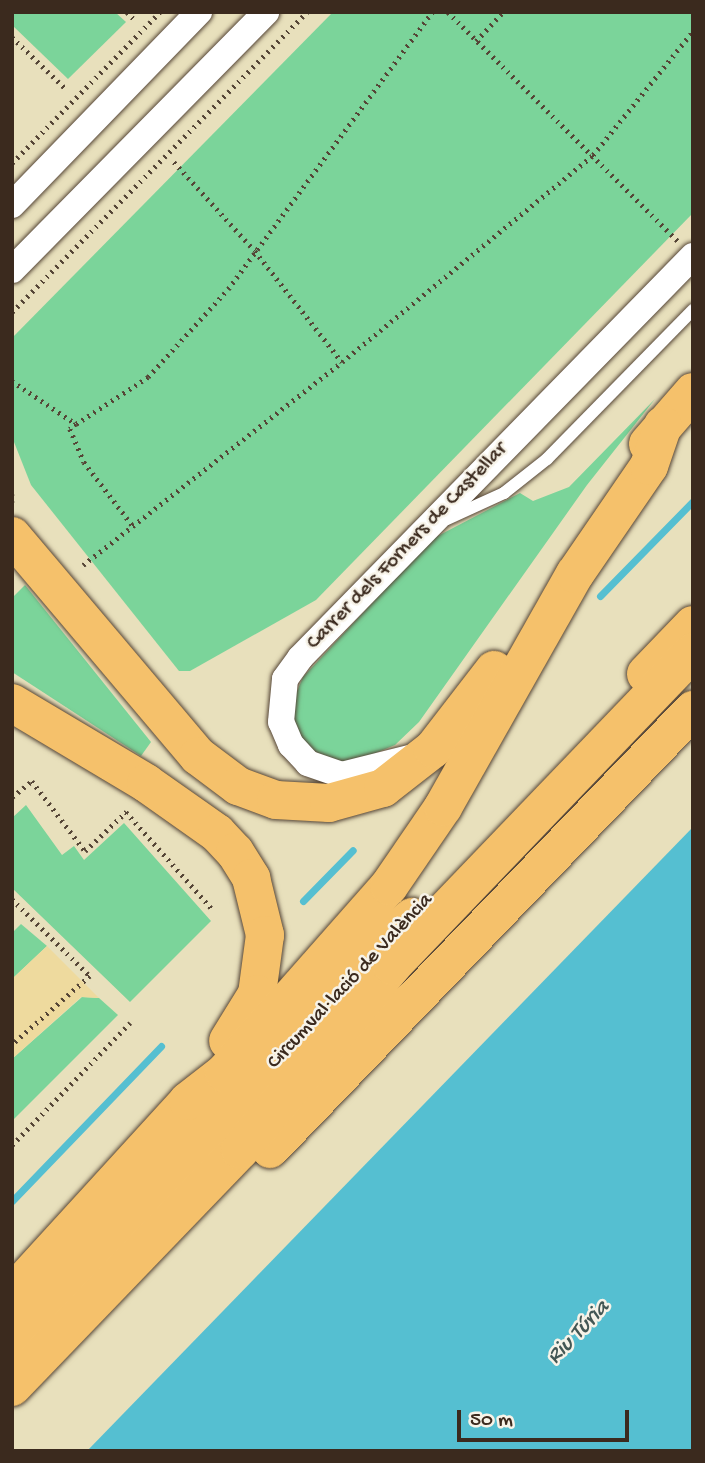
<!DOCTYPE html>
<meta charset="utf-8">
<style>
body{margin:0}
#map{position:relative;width:705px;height:1463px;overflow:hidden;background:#e8e0bc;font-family:"Gochi Hand",sans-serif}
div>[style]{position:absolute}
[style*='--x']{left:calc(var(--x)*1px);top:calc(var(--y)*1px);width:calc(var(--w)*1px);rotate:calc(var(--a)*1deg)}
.green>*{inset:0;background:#7bd49a}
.sand>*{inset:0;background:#eeda9e}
.water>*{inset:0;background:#55bfd1}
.stream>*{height:7px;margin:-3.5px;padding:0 3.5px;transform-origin:3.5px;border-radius:3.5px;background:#55bfd1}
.path>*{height:4.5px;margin-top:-2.25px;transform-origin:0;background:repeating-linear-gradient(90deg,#554536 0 2px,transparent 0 7px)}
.roads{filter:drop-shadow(0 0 2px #554536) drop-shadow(0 0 2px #554536)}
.service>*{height:12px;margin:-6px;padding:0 6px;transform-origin:6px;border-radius:6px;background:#fff}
.minor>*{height:26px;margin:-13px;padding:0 13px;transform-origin:13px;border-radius:13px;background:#fff}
.trunk>*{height:38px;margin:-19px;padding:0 19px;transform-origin:19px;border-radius:19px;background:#f5c16b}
.motorway>*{height:38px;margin:-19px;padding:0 19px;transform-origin:19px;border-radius:19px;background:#f5c16b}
span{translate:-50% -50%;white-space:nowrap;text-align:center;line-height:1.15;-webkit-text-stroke:5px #f7f3e8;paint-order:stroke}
.street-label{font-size:21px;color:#3b2a1e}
.water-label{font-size:23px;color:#435754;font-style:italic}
.frame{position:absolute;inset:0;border:14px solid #3b2a1e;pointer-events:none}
.scale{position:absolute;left:457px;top:1410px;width:172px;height:32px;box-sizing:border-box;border:4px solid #3b2a1e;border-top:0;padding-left:9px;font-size:21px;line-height:24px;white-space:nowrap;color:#3b2a1e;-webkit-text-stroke:5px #f7f3e8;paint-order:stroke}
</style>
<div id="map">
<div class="green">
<i style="clip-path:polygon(12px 12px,115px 12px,126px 22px,68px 79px,12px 25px)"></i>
<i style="clip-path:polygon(333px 12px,693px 12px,693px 213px,316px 600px,190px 671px,179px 671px,31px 485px,12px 437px,12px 338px)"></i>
<i style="clip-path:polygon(655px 399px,587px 485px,419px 722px,395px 745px,354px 762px,331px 761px,308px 747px,294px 725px,293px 701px,303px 677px,432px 539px,520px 493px,533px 501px,569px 487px)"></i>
<i style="clip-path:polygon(25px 585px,151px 742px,141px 756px,12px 672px,12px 598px)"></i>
<i style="clip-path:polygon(26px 805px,62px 855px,74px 846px,84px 860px,124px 823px,211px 921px,130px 1002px,12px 888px,12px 818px)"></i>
<i style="clip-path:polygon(21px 924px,47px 946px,12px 979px,12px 933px)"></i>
<i style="clip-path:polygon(82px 997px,99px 998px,118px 1015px,12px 1121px,12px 1059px)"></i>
</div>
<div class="sand">
<i style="clip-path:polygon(47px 946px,99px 998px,81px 997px,12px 1059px,12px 979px)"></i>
</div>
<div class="water">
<i style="clip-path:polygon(693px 827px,693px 1451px,87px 1451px)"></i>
</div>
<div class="stream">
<i style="--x:600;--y:596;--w:133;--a:-45.6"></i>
<i style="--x:303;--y:901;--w:71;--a:-45.6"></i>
<i style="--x:12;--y:1201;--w:215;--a:-46.1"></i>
</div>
<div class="path">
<i style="--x:127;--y:12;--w:11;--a:45"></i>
<i style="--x:448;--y:12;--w:325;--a:44.9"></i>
<i style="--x:12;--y:37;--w:76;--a:43.9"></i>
<i style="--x:476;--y:41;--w:40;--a:-47"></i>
<i style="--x:174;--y:162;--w:120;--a:47.7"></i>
<i style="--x:255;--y:251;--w:141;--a:51.9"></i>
<i style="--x:12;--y:163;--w:211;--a:-45.6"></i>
<i style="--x:12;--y:312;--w:421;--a:-45.5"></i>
<i style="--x:12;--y:381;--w:77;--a:33.9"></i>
<i style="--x:76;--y:424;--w:86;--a:-33.1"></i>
<i style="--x:148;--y:377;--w:119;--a:-47.7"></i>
<i style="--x:228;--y:289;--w:344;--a:-53.6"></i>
<i style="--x:76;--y:424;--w:8;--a:140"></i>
<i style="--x:70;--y:429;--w:36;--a:67"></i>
<i style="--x:84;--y:462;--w:81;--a:52.6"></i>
<i style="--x:12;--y:494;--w:11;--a:90"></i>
<i style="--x:83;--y:565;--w:329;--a:-38.1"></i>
<i style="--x:342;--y:362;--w:325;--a:-39.5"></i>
<i style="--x:593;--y:155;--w:159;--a:-51.1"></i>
<i style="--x:12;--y:797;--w:26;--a:-39"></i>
<i style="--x:32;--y:781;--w:88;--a:52.9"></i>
<i style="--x:85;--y:851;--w:57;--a:-43.6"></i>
<i style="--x:126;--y:812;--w:131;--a:48.4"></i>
<i style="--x:12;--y:899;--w:110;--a:44.6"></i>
<i style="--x:90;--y:976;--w:104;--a:138.5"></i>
<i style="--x:12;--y:1145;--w:170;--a:-46"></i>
</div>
<div class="roads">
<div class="service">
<i style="--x:447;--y:519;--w:63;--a:-24.5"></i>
<i style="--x:504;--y:493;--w:55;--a:-38.3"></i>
<i style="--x:547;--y:459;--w:209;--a:-45.6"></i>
</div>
<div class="minor">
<i style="--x:12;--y:205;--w:269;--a:-45.9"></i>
<i style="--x:12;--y:270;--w:362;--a:-45.4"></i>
<i style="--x:409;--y:758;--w:69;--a:165.8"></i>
<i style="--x:342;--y:775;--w:36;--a:-161"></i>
<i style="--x:308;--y:763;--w:25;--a:-133"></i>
<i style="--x:291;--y:745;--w:25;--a:-113"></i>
<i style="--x:281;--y:722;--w:43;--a:-84.7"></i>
<i style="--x:285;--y:679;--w:26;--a:-54"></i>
<i style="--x:300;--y:658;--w:562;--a:-45.65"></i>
</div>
<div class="trunk">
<i style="--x:648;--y:444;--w:69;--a:-49.1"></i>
<i style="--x:12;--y:536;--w:288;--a:49.8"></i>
<i style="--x:198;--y:756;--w:50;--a:36.9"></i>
<i style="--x:238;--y:786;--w:40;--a:20.2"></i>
<i style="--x:276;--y:800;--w:53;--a:3.2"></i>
<i style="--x:329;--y:803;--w:56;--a:-15.5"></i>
<i style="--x:383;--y:788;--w:63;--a:-38"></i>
<i style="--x:433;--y:749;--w:100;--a:-52.3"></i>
<i style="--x:646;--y:674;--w:68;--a:-46.2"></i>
<i style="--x:12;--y:703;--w:156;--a:30.8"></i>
<i style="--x:146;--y:783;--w:87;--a:35.2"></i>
<i style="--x:217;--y:833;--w:26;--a:47"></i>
<i style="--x:235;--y:852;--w:31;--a:58"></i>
<i style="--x:251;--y:878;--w:59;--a:76.2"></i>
<i style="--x:265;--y:935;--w:60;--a:97.7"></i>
<i style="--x:257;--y:994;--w:55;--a:121.7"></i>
<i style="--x:12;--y:1294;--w:261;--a:-47.6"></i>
<i style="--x:188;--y:1101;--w:46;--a:-37.9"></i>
<i style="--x:224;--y:1073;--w:249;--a:-48.6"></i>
<i style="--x:389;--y:886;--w:96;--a:-55.6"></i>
<i style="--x:443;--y:807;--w:268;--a:-60.5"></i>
<i style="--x:575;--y:574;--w:131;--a:-55.6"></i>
<i style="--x:649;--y:466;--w:43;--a:-71.1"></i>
<i style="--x:12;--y:1341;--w:583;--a:-46.67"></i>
</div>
<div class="motorway">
<i style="--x:270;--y:1149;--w:610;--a:-46.06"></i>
<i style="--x:12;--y:1387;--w:329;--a:-46.1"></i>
<i style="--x:240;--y:1150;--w:239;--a:-50.4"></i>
<i style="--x:392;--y:966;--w:435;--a:-46.2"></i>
</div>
</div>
<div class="street-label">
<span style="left:408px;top:547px;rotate:-46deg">Carrer dels Forners de Castellar</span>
<span style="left:351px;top:982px;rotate:-47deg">Circumval·lació de València</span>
</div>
<div class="water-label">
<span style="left:579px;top:1333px;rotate:-46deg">Riu Túria</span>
</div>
<div class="frame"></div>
<div class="scale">50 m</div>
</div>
